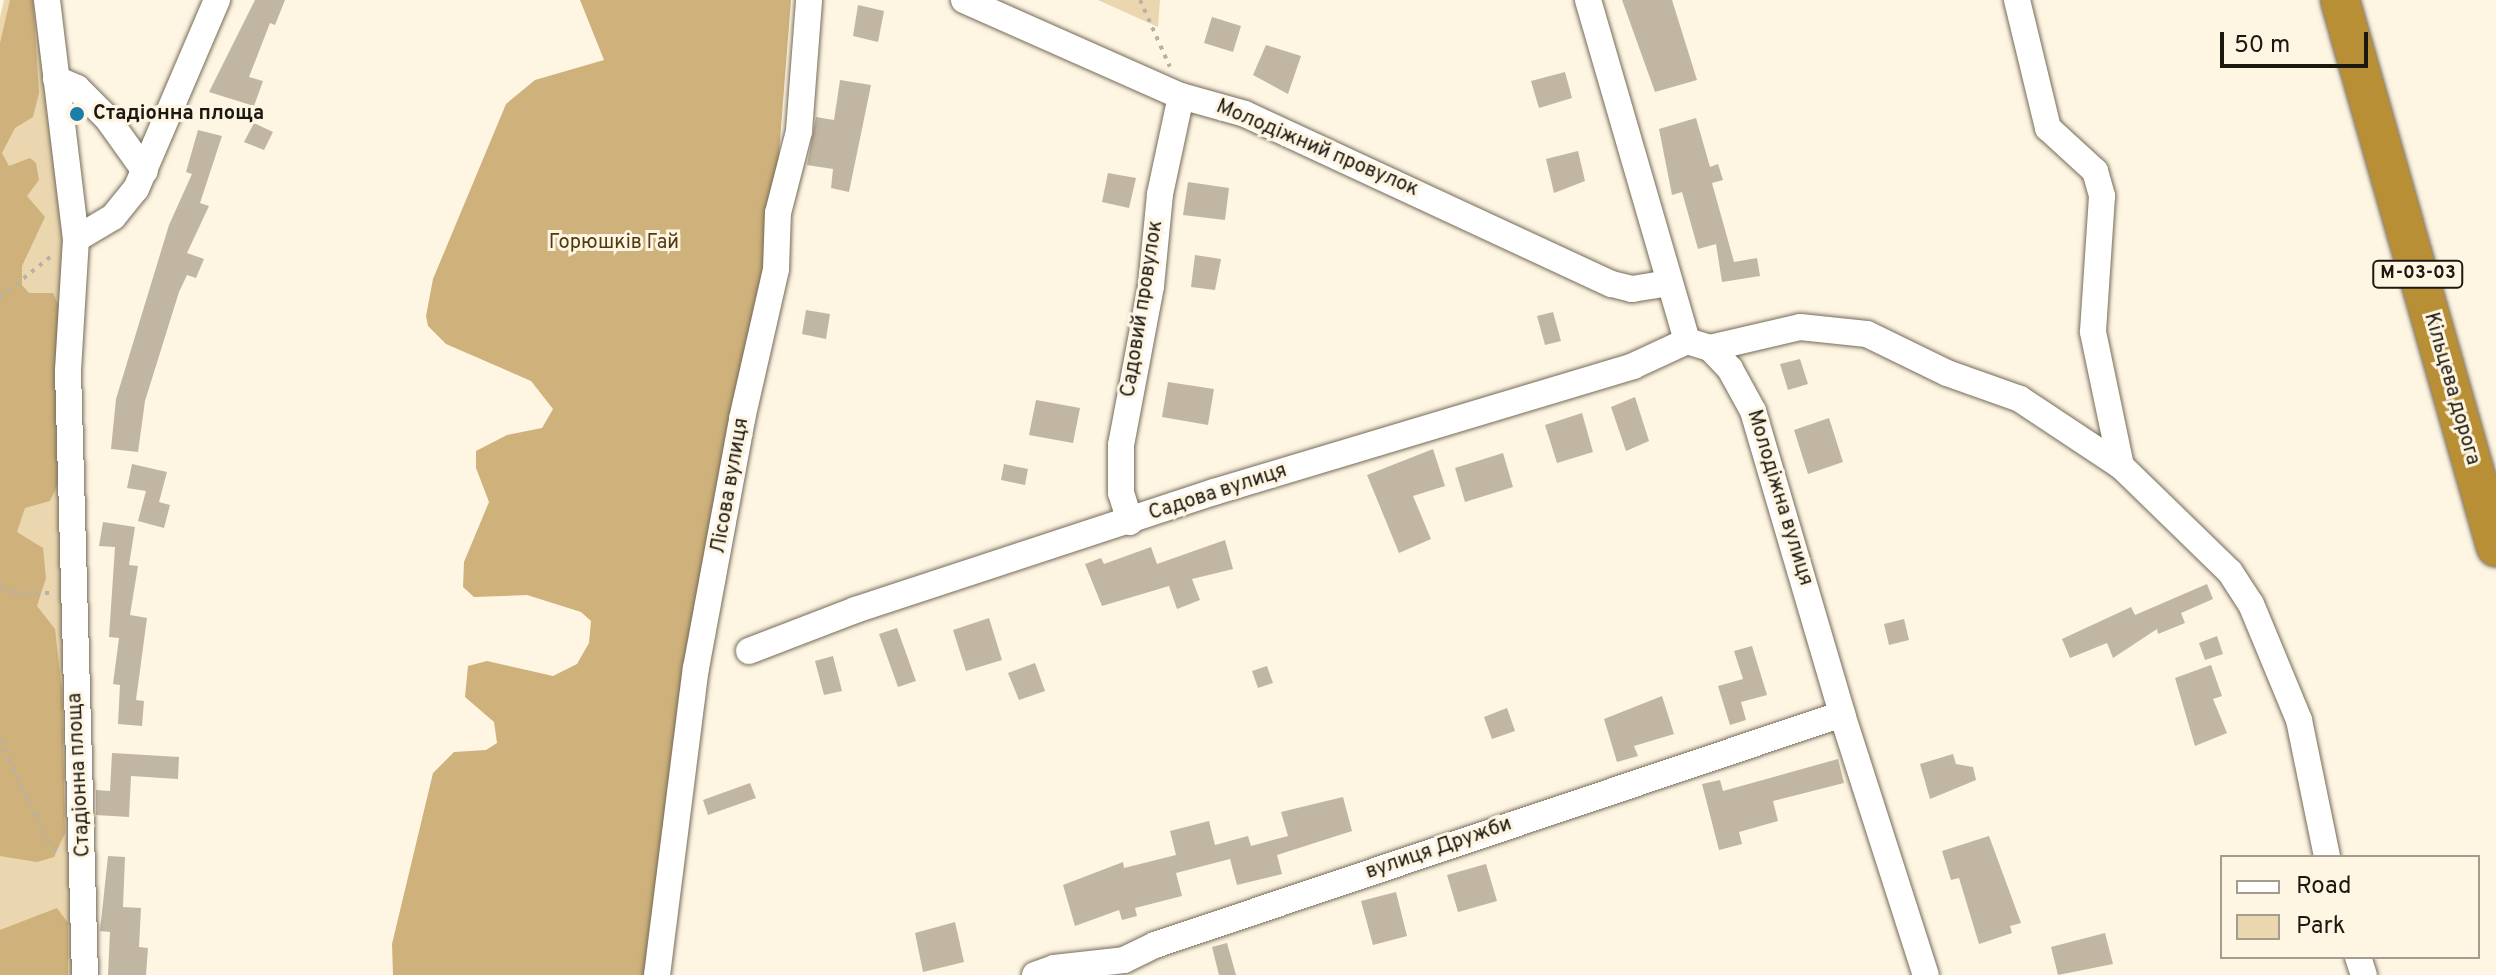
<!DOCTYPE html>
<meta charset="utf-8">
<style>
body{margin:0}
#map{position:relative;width:2496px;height:975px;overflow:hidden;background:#fef5e3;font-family:Overpass,sans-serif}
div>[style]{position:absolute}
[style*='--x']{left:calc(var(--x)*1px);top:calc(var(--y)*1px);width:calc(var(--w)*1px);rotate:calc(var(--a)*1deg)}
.green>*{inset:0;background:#ead6af}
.forest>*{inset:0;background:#ceb17b}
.building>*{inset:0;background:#c1b6a1}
.path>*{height:4px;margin-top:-2px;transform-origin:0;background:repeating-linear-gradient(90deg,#b9b2a3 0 4px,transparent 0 10px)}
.roads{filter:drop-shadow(0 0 2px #756b58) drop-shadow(0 0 2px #756b58)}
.minor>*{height:26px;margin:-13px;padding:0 13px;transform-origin:13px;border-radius:13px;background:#fff}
.highway>*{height:38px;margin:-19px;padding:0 19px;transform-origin:19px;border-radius:19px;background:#b98f36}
.dots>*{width:22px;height:22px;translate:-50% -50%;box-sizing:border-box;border:4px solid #fef5e3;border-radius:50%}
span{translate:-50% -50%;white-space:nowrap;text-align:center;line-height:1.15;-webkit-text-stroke:6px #fef5e3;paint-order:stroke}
.shield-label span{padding:2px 6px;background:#fef5e3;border:2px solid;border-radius:6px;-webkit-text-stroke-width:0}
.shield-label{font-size:18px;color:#1c1810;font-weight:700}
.poi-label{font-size:20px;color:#1c1810;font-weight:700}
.left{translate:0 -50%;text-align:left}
.street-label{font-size:20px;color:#1c1810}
.park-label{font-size:20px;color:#4f3b0f}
.legend{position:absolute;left:2220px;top:855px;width:260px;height:104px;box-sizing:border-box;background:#fef5e3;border:2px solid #a49d8f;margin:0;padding:10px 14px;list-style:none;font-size:24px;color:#1c1810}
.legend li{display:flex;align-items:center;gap:16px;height:40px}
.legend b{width:40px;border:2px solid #a49d8f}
.scale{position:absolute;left:2220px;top:32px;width:148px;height:36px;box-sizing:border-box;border:4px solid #1c1810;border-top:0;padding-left:10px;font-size:24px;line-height:28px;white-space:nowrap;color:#1c1810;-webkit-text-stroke:6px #fef5e3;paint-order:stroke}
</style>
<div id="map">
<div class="green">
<i style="clip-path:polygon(4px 0,38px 0,65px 259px,75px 975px,0 975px,0 18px)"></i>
<i style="clip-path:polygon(1098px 0,1160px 0,1158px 27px)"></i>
</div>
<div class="forest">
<i style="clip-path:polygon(10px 0,33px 0,39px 93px,33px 117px,15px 128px,2px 153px,9px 166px,30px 158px,36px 163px,39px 180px,27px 196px,45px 217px,22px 266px,22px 285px,29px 293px,53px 293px,60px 309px,61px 477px,50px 501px,25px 508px,17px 532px,43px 548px,46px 578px,37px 606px,55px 629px,62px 691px,65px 833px,54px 857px,37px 862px,0 856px,0 43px)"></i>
<i style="clip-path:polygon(580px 0,791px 0,776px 191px,653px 975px,393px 975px,392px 944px,433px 773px,454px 752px,486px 750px,497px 743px,494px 722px,465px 697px,468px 666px,487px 661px,553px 676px,577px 664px,589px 643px,591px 621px,581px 612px,527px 595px,474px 597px,463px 587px,464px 562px,489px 502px,476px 468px,476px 451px,507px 435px,542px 428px,553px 409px,531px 381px,446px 344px,428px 326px,426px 316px,433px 279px,506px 104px,535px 80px,604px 60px)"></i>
<i style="clip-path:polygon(57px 908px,68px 923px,68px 975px,0 975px,0 930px)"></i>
</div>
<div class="building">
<i style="clip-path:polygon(255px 0,285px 0,275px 25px,270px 23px,249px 77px,263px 81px,254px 106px,209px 92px)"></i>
<i style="clip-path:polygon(1622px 0,1672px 0,1697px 80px,1655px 92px)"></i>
<i style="clip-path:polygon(858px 5px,884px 11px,878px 42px,853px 36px)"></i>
<i style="clip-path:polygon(1212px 17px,1241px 26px,1233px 52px,1204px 43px)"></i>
<i style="clip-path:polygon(1266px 45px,1301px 56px,1288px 94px,1253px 75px)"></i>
<i style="clip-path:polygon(1565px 72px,1572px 98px,1539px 108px,1531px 81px)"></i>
<i style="clip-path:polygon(840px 80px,871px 85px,849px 192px,831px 188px,833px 169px,807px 165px,816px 117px,834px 120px)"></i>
<i style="clip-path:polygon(1696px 118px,1710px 167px,1718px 164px,1723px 180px,1712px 183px,1734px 262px,1757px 258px,1760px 276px,1722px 282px,1716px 244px,1698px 249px,1682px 192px,1672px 195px,1659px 129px)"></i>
<i style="clip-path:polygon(254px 123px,273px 132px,264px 150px,244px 142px)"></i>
<i style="clip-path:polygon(198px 130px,222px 136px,200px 203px,209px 206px,187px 253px,204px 259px,196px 278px,187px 275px,179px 292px,145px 401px,138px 452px,111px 449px,116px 399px,169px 225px,192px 174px,186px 172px)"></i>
<i style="clip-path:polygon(1578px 151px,1585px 181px,1554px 193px,1546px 159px)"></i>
<i style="clip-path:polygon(1108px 173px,1136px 178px,1129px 208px,1102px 202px)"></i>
<i style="clip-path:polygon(1188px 182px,1229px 188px,1225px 220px,1183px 215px)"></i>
<i style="clip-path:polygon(1195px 255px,1221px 259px,1215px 290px,1191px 287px)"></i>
<i style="clip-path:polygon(806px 310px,830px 314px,826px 339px,802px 334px)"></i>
<i style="clip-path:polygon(1553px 312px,1561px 341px,1545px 345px,1537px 316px)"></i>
<i style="clip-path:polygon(1800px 359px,1808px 384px,1788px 390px,1780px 364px)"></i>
<i style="clip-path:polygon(1168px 382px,1214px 389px,1208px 425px,1162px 417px)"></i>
<i style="clip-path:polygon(1635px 397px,1649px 441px,1626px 451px,1611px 407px)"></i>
<i style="clip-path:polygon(1036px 400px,1080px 408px,1073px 443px,1029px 435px)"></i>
<i style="clip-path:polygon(1582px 413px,1593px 452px,1557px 463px,1545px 425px)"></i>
<i style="clip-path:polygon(1829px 418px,1843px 462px,1808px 474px,1794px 430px)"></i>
<i style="clip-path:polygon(1433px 449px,1445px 486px,1413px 496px,1431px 539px,1399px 553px,1367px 475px)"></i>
<i style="clip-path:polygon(1503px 453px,1513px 487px,1465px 502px,1455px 468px)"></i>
<i style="clip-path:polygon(132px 464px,167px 472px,159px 502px,170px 505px,164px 528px,138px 521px,146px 491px,127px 488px)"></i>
<i style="clip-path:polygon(1004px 464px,1028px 469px,1025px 485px,1001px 480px)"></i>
<i style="clip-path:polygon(103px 522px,135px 527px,129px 565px,138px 566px,130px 615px,147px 618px,136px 700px,144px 701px,142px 726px,118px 724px,120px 685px,113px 684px,119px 638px,109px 637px,115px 547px,99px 546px)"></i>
<i style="clip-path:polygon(1225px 540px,1233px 569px,1192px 579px,1200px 600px,1177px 609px,1169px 586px,1102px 606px,1085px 564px,1101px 558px,1104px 564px,1151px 547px,1157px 564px)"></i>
<i style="clip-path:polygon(2207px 584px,2213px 599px,2181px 613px,2185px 623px,2158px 634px,2157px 629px,2113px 658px,2107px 643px,2070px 658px,2062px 639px,2131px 607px,2135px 615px)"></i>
<i style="clip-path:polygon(989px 618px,1002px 660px,966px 671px,953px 630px)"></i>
<i style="clip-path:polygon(1904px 619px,1909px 640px,1889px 645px,1884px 624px)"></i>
<i style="clip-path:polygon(897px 628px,916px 681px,898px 687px,879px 634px)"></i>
<i style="clip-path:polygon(2217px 636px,2223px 654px,2205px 660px,2199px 643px)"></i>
<i style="clip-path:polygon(1752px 646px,1767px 695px,1741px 702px,1746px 720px,1730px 725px,1718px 686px,1743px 679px,1734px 651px)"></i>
<i style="clip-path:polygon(833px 656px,842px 691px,824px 695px,815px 661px)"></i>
<i style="clip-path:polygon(1035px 663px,1045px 691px,1019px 700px,1008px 673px)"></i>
<i style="clip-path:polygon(2211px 665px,2222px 696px,2213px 699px,2227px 733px,2195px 746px,2175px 678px)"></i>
<i style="clip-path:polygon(1267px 666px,1273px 683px,1258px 688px,1252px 671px)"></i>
<i style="clip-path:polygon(1662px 696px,1674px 734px,1634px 746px,1638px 756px,1617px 762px,1604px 719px)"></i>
<i style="clip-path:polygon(1507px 708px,1515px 731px,1492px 739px,1484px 717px)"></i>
<i style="clip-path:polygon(112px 753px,179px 757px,178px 779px,131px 776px,129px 817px,96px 815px,96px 790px,110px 791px)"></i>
<i style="clip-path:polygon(1953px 754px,1956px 764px,1973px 767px,1976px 780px,1930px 799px,1920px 764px)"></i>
<i style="clip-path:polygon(1838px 759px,1844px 783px,1773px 801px,1778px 821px,1739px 832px,1742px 844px,1719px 850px,1702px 784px,1720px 780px,1723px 791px)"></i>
<i style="clip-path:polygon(750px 783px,756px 798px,708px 815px,703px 800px)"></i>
<i style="clip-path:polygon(1343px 797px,1352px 831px,1277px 855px,1282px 874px,1237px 885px,1230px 859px,1176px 873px,1182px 896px,1135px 908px,1137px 916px,1122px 920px,1119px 910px,1075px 926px,1063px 885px,1123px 862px,1124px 868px,1176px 855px,1170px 831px,1209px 821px,1215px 845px,1248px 836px,1251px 846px,1288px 836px,1281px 812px)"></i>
<i style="clip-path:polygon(1989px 836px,2021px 923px,2010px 926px,2012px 933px,1979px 944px,1959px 878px,1951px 880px,1942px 851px)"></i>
<i style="clip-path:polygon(108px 856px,125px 857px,123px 907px,141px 908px,139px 947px,148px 948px,146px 975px,108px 975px,110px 932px,100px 931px)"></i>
<i style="clip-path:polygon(1486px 864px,1497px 901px,1458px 912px,1447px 875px)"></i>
<i style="clip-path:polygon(1396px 892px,1407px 936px,1373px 945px,1361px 901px)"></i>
<i style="clip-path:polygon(955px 922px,964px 962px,923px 972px,915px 933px)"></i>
<i style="clip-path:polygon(2105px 933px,2113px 964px,2058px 975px,2051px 947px)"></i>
<i style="clip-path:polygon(1227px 943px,1236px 975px,1219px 975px,1212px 947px)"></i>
</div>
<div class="path">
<i style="--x:1140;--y:0;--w:73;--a:65.9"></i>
<i style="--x:0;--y:297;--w:69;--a:-38.5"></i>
<i style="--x:0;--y:587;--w:16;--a:22"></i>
<i style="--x:15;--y:593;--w:37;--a:0"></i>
<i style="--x:0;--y:740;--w:110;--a:64.8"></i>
<i style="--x:47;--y:840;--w:18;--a:49"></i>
</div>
<div class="roads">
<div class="minor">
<i style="--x:47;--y:0;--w:241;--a:83.1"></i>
<i style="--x:76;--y:239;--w:132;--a:93.5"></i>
<i style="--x:68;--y:371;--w:604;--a:88.39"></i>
<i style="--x:964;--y:0;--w:237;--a:23.9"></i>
<i style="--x:1181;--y:96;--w:66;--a:15.7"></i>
<i style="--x:1245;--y:114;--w:404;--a:24.9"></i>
<i style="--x:1612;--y:284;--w:21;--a:14"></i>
<i style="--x:1632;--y:289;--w:37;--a:-9"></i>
<i style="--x:1588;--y:0;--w:355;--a:73.8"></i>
<i style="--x:1687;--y:341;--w:24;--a:17"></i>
<i style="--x:1710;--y:348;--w:29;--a:46"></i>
<i style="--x:1730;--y:369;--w:48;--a:61.3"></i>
<i style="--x:1753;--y:411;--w:316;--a:73.6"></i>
<i style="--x:1842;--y:714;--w:274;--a:72.2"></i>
<i style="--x:2017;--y:0;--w:132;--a:76.4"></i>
<i style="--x:2048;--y:128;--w:64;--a:42.5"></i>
<i style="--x:2095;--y:171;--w:26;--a:74"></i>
<i style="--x:2102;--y:196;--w:136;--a:93.8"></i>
<i style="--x:2093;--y:332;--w:137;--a:78.2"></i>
<i style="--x:2121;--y:466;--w:152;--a:44.2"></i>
<i style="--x:2230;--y:572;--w:38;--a:57"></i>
<i style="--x:2251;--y:604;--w:126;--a:67.5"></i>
<i style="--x:2299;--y:720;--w:140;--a:78.4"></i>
<i style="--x:56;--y:79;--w:23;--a:23"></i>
<i style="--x:77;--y:88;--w:42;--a:45"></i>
<i style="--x:107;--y:118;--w:65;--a:54.4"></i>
<i style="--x:76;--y:239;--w:43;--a:-30.7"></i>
<i style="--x:113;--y:217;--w:36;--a:-51"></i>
<i style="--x:136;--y:189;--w:206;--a:-66.8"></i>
<i style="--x:1710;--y:348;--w:92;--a:-13.1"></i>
<i style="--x:1800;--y:327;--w:67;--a:6"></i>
<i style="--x:1867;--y:334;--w:89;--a:26"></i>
<i style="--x:1947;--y:373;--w:77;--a:19.6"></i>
<i style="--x:2020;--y:399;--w:121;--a:33.6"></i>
<i style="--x:1130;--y:522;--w:30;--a:-107"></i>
<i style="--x:1121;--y:493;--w:48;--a:-90"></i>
<i style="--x:1121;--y:445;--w:162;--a:-79.3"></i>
<i style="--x:1151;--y:286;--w:92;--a:-84.4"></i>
<i style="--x:1160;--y:194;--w:100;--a:-77.9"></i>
<i style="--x:749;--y:651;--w:114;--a:-21.1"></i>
<i style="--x:855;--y:610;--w:378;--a:-18.2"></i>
<i style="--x:1214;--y:492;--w:438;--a:-16.7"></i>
<i style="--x:1633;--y:366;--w:60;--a:-24.8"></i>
<i style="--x:2358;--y:957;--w:19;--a:72"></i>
<i style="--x:657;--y:975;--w:309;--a:-82.8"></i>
<i style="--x:696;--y:668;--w:253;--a:-79.5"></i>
<i style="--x:742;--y:419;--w:154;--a:-77.2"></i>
<i style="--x:776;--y:269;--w:56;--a:-88"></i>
<i style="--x:778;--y:213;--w:85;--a:-75.6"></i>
<i style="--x:799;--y:131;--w:131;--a:-85.6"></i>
<i style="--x:1035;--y:975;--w:20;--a:-20"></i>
<i style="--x:1054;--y:968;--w:70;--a:-6.5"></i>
<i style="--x:1124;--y:960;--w:34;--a:-26"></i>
<i style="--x:1155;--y:945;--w:725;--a:-18.58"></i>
</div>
<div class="highway">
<i style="--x:2340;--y:0;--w:569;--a:74.08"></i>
</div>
</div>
<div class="dots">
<i style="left:77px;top:114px;background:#1a7ea9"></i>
</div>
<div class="shield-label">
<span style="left:2418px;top:274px">М-03-03</span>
</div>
<div class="poi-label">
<span class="left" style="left:93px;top:114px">Стадіонна площа</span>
</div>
<div class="street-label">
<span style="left:1317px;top:149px;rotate:23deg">Молодіжний провулок</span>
<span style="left:1143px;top:309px;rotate:-81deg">Садовий провулок</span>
<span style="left:2451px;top:389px;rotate:74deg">Кільцева дорога</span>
<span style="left:731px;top:486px;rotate:-80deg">Лісова вулиця</span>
<span style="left:1218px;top:493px;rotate:-18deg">Садова вулиця</span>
<span style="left:1779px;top:498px;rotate:73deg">Молодіжна вулиця</span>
<span style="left:80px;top:775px;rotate:-93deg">Стадіонна площа</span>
<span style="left:1439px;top:849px;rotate:-19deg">вулиця Дружби</span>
</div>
<div class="park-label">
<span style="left:614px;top:243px">Горюшків Гай</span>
</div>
<ul class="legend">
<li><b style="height:10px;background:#fff"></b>Road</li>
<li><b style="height:22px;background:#ead6af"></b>Park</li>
</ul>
<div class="scale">50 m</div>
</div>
